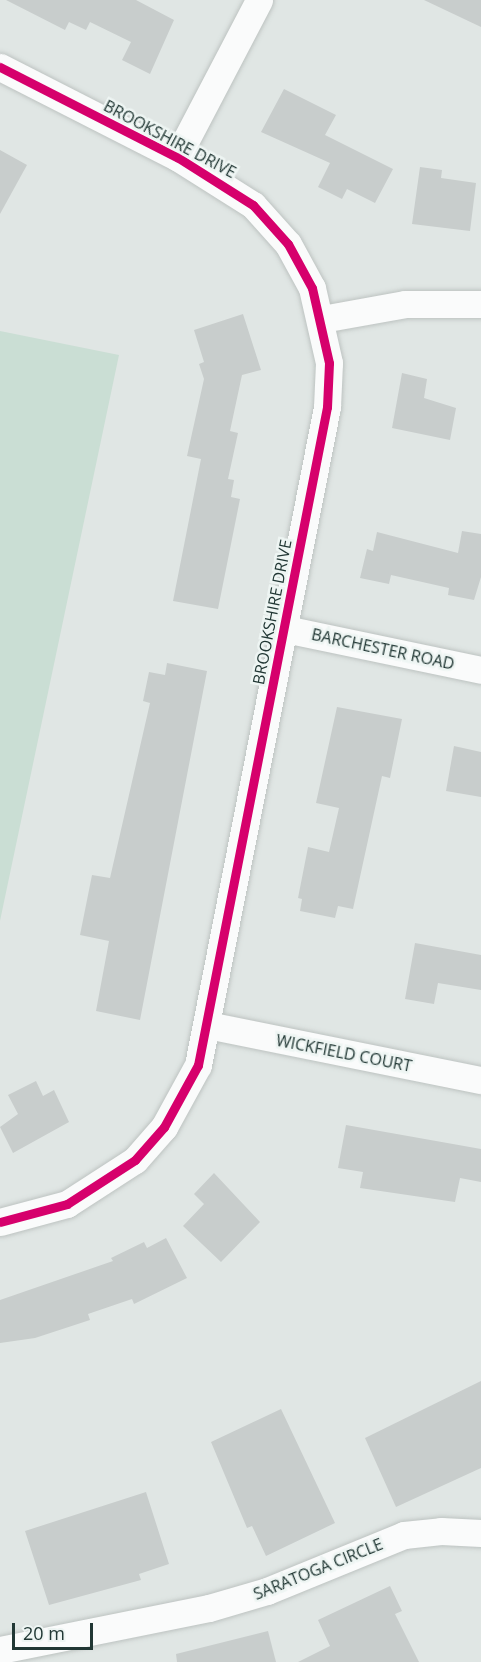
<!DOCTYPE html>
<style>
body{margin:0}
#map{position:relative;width:481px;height:1662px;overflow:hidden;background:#e0e6e4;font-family:"Open Sans",sans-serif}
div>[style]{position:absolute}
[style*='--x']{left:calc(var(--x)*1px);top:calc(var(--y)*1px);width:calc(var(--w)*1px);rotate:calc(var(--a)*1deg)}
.green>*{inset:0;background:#caded4}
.building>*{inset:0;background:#c8cdcc}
.roads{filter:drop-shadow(0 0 2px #bdc3c1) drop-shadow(0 0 2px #bdc3c1)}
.street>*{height:27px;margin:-13.5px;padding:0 13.5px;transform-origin:13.5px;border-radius:13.5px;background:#fafbfb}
.cycleway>*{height:9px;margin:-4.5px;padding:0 4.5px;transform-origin:4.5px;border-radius:4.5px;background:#d6006c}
span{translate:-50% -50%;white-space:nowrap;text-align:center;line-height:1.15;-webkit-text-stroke:5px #eef5f3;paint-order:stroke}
.street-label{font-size:16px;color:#213734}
.scale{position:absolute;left:12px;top:1623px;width:81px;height:27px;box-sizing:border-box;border:3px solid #213734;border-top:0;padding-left:8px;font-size:18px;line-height:21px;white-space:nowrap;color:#213734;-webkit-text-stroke:4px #eef5f3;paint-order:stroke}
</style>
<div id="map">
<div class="green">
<i style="clip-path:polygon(0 331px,119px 355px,0 921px)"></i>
</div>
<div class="building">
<i style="clip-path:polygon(6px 0,136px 0,174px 20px,150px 74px,122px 60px,131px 42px,90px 22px,86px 30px,69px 22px,65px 30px)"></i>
<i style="clip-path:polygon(424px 0,481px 0,481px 27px)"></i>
<i style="clip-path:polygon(284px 89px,336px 115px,325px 135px,393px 169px,375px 203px,347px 189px,342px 199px,318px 187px,330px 163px,261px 132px)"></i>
<i style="clip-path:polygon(0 150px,27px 165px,0 214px)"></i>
<i style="clip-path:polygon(420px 167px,442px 170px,441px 178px,476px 183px,470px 231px,412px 224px)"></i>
<i style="clip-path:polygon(243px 314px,261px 370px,242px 375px,230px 431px,238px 433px,228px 479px,234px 480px,231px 497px,240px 499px,218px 609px,173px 601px,201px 459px,187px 456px,204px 379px,199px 364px,204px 362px,194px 330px)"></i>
<i style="clip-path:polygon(402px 373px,427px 379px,424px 398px,456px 408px,450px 440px,392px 428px)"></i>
<i style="clip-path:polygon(462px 531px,481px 534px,481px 577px,474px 600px,448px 595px,449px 588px,391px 575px,389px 584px,360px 578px,367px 549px,373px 551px,377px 532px,458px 553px)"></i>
<i style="clip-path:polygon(167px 663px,207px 671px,140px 1020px,96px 1011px,109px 941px,80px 935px,92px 875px,110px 878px,150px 703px,143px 701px,149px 672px,165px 675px)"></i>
<i style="clip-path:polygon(337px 707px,402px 719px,390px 778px,382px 776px,353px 909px,338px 906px,335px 918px,300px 911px,302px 899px,298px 898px,308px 847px,329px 852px,339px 808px,316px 803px)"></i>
<i style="clip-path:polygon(454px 746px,481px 752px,481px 797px,446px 791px)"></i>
<i style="clip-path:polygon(415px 943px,481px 955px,481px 990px,438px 983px,434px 1004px,405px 999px)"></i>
<i style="clip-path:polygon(36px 1081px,43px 1096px,54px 1090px,69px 1122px,13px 1153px,0 1127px,18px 1114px,8px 1095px)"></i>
<i style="clip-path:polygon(346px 1125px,481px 1149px,481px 1182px,460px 1178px,455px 1202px,360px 1188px,363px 1172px,338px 1168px)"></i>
<i style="clip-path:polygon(214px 1173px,260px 1222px,221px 1262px,183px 1226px,204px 1204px,194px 1194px)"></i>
<i style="clip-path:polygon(166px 1238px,187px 1278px,134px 1304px,132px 1299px,88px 1314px,90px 1320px,35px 1338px,0 1343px,0 1300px,113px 1261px,111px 1258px,144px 1242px,147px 1248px)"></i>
<i style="clip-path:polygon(481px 1381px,481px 1468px,396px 1507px,365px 1438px)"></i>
<i style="clip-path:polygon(281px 1409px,335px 1523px,266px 1556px,252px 1526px,247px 1528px,211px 1442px)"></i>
<i style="clip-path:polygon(146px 1492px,169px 1564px,139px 1574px,141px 1580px,49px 1605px,25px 1531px)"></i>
<i style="clip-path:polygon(390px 1586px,402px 1611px,395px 1614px,419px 1662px,298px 1662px,330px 1646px,318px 1620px)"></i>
<i style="clip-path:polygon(268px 1631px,276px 1662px,177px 1662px,176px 1654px)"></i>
</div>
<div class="roads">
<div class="street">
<i style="--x:0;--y:67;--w:199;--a:27"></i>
<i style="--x:177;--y:157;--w:90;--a:32.3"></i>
<i style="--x:253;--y:205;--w:52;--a:48.1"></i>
<i style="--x:288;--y:244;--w:50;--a:61.4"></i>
<i style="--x:312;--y:288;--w:77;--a:77.2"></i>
<i style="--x:329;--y:363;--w:44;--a:92.6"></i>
<i style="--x:327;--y:407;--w:671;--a:101.09"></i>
<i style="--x:198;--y:1065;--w:71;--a:118.7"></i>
<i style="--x:164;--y:1127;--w:44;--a:131.3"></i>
<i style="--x:135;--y:1160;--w:81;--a:147.1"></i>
<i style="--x:67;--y:1204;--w:69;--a:165"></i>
<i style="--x:177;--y:157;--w:177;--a:-62.4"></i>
<i style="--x:322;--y:319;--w:84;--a:-10.2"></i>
<i style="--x:405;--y:304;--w:76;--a:0"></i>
<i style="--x:285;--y:629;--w:200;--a:11.8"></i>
<i style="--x:207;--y:1025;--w:279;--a:11.4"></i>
<i style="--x:0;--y:1650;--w:213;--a:-11.4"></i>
<i style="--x:209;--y:1608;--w:60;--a:-16.3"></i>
<i style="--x:267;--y:1591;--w:148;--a:-22.2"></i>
<i style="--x:404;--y:1535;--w:37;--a:-6"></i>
<i style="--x:441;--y:1531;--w:40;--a:2.9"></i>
</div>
</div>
<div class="cycleway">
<i style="--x:0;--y:67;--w:199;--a:27"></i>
<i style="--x:177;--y:157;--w:90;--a:32.3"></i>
<i style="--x:253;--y:205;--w:52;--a:48.1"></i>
<i style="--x:288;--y:244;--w:50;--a:61.4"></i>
<i style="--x:312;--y:288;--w:77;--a:77.2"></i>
<i style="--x:329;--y:363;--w:44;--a:92.6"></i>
<i style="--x:327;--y:407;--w:671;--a:101.09"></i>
<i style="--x:198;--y:1065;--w:71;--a:118.7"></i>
<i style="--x:164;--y:1127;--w:44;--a:131.3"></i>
<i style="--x:135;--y:1160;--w:81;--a:147.1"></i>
<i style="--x:67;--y:1204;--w:69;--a:165"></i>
</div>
<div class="street-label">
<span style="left:170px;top:139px;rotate:28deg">BROOKSHIRE DRIVE</span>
<span style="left:272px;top:612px;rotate:-79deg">BROOKSHIRE DRIVE</span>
<span style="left:383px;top:649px;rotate:12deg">BARCHESTER ROAD</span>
<span style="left:344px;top:1053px;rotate:11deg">WICKFIELD COURT</span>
<span style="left:318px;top:1569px;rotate:-22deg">SARATOGA CIRCLE</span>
</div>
<div class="scale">20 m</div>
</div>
